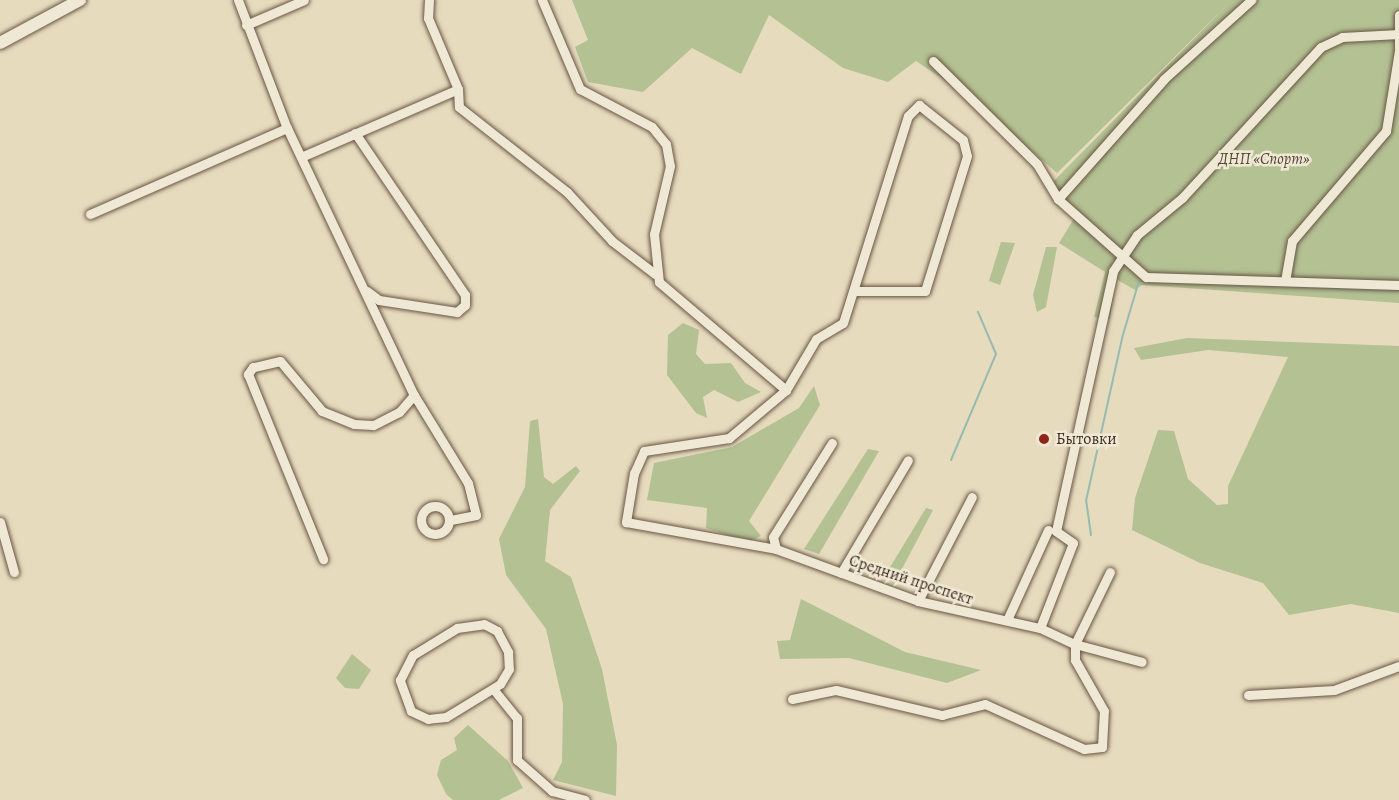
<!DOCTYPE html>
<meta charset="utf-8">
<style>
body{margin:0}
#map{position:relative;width:1399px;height:800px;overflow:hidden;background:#e7dbbe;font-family:Alegreya,serif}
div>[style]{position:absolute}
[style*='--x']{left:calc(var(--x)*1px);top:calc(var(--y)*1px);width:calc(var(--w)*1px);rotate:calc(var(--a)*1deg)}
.green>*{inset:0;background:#b3c193}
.stream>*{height:2px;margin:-1px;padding:0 1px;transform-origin:1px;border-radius:1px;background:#97bbb1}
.roads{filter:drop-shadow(0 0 2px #685643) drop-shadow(0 0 2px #685643)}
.minor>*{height:9px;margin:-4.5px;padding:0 4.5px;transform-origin:4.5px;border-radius:4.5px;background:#efe8d5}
.minor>.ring{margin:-4.5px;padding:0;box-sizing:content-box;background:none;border:9px solid #efe8d5;border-radius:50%}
.tertiary>*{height:12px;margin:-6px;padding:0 6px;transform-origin:6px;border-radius:6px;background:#efe8d5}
.dots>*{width:16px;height:16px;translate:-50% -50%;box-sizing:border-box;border:3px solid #efe8d5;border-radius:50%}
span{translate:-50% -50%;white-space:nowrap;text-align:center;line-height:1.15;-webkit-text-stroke:5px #efe8d5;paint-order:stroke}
.park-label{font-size:16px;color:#554832;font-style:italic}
.poi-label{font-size:16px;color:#3e2a1a}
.left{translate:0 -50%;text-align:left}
.street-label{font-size:16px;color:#3e2a1a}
</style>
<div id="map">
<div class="green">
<i style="clip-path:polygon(572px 0,1399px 0,1399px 303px,1142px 285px,1135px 290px,1116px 279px,1110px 319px,1094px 317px,1105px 272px,1059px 243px,1075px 217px,1046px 189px,1230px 2px,1057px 173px,972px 99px,916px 61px,888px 82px,843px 68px,769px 15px,741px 74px,692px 48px,643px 92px,588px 82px,575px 47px,588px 40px)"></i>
<i style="clip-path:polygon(1001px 242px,1015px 243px,1000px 285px,989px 281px)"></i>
<i style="clip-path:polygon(1046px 247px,1057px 247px,1046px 307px,1037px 312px,1033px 295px)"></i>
<i style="clip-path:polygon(683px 323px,699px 330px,696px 354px,705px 364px,731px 363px,745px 383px,761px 392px,738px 402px,714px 390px,703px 397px,707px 418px,696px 413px,667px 375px,668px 335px)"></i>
<i style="clip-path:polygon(1187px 338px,1399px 346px,1399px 613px,1351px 604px,1289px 615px,1263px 583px,1200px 563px,1132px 530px,1135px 498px,1158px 430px,1174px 431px,1188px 479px,1217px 505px,1228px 504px,1228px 486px,1288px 357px,1208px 350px,1141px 360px,1134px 348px)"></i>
<i style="clip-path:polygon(814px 386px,820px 405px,749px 521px,761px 536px,748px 542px,706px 528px,707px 508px,647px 500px,654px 463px,732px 447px,799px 408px)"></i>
<i style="clip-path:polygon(538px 419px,544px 477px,553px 484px,576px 466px,580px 471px,550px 510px,545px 561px,571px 577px,602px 669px,617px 745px,616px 796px,553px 780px,562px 762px,563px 704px,546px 629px,506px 575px,499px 539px,525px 487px,530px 421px)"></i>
<i style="clip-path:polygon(868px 449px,879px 451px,819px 554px,804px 549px)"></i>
<i style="clip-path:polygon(926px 508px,933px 510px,894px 584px,884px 577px)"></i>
<i style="clip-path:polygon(801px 599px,905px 652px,981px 670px,947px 683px,849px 658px,780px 659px,777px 641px,790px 640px)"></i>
<i style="clip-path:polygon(352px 654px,371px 670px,359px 689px,345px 688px,336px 678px)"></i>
<i style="clip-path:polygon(468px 725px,508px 761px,523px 788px,499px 800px,453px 800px,446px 794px,437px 775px,441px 760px,457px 750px,454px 738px)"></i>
</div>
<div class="stream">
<i style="--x:1264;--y:285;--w:135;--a:2.5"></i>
<i style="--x:951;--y:460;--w:115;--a:-67"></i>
<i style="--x:996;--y:354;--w:46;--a:-113.2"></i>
<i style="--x:1091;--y:535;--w:34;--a:-98"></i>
<i style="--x:1086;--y:501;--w:167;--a:-77.5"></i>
<i style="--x:1122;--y:338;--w:59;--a:-73.4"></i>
<i style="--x:1139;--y:281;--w:20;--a:3"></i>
</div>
<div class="roads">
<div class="minor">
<i style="--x:238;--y:0;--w:137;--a:69.1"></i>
<i style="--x:287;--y:128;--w:296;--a:64.6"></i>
<i style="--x:414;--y:395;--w:23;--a:131"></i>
<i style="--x:399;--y:412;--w:29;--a:153"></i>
<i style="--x:373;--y:425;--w:19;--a:-177"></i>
<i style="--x:354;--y:424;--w:35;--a:-158"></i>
<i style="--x:322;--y:411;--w:65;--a:-130"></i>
<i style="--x:280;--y:361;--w:28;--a:167"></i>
<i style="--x:253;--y:367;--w:9;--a:126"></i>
<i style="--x:248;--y:374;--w:200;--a:67.9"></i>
<i style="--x:429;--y:0;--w:18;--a:93"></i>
<i style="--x:428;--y:18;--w:77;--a:67.1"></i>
<i style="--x:458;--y:89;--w:18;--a:87"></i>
<i style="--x:459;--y:107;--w:137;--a:38.2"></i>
<i style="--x:567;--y:192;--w:67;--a:47.4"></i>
<i style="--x:612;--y:241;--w:54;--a:37.5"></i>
<i style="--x:542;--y:0;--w:97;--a:66.9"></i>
<i style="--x:580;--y:89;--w:81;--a:27.8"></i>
<i style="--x:652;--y:127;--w:22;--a:51"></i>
<i style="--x:666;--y:144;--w:22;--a:80"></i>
<i style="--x:670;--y:166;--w:70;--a:103.2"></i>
<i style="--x:654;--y:234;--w:48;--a:84.1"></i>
<i style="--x:659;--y:282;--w:167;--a:40.4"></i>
<i style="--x:786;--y:390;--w:75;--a:139.9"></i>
<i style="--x:729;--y:438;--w:86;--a:171.3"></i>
<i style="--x:644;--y:451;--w:24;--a:114"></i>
<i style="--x:634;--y:473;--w:50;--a:99.3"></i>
<i style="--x:626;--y:522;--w:152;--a:10.2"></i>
<i style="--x:776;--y:549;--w:151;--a:20.1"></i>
<i style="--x:918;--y:601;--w:125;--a:12.5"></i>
<i style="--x:1040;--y:628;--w:38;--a:25"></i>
<i style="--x:1075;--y:644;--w:69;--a:15"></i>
<i style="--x:1399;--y:15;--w:33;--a:90"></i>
<i style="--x:246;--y:25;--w:63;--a:-23.3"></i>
<i style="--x:933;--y:61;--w:146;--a:44.7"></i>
<i style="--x:1037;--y:164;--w:41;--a:59"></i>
<i style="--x:1058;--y:199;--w:118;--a:41.6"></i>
<i style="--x:1146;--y:277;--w:253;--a:1.8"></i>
<i style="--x:355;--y:133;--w:196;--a:55.8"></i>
<i style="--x:465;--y:295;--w:10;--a:90"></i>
<i style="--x:465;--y:305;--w:11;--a:139"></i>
<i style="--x:457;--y:312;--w:79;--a:-171.3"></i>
<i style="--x:379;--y:300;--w:15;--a:-143"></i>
<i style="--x:301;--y:157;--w:171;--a:-23.4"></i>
<i style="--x:1058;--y:199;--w:160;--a:-48.5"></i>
<i style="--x:1164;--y:79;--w:118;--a:-42.2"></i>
<i style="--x:90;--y:214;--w:215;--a:-23.6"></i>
<i style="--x:1285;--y:281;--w:41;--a:-80.1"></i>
<i style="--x:1292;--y:241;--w:145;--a:-49.5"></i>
<i style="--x:1386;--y:131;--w:81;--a:-80.8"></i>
<i style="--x:786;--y:390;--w:59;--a:-59.5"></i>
<i style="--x:816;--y:339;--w:31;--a:-31"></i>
<i style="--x:843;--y:323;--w:217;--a:-72.6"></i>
<i style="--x:908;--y:116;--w:16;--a:-45"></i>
<i style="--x:919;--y:105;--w:56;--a:38.5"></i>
<i style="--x:963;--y:140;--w:16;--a:76"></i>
<i style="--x:967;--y:156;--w:141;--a:107.3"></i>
<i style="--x:925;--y:291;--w:70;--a:180"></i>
<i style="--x:414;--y:395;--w:103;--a:58.5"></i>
<i style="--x:468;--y:483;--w:33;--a:76"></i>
<i style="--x:476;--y:515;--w:26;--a:169"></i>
<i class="ring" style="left:421px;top:506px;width:19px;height:19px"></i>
<i style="--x:0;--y:522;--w:52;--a:74.4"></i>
<i style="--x:776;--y:549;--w:12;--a:-104"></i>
<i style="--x:773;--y:537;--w:111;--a:-57.9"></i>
<i style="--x:841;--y:573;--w:131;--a:-59.3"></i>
<i style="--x:918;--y:601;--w:117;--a:-62.6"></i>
<i style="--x:1007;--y:620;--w:99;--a:-65.5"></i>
<i style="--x:484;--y:624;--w:15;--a:28"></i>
<i style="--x:497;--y:631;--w:24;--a:62"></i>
<i style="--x:508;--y:652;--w:17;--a:87"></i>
<i style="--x:509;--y:669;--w:17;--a:121"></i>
<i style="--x:500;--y:684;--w:63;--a:148.6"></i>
<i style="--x:446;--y:717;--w:18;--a:174"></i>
<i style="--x:428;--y:719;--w:19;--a:-155"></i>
<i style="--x:411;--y:711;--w:33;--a:-110"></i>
<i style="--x:400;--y:680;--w:28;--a:-63"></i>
<i style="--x:413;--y:655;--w:52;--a:-31.5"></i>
<i style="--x:457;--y:628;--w:27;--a:-8"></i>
<i style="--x:1040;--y:628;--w:91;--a:-68.8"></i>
<i style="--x:1073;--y:543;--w:21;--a:-145"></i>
<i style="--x:1056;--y:531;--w:266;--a:-77.6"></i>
<i style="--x:1113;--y:271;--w:43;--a:-56.3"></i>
<i style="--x:1137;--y:235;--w:58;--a:-39.4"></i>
<i style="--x:1182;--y:198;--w:205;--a:-47.4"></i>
<i style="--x:1321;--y:47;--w:23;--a:-25"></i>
<i style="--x:1342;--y:37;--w:57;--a:-3"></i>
<i style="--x:494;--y:690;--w:36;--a:51"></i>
<i style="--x:517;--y:718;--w:42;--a:90"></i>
<i style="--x:517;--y:760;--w:47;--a:41.5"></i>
<i style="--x:552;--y:791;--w:34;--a:15"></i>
<i style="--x:1248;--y:695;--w:86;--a:-3.3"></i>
<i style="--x:1334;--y:690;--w:69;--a:-20.3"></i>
<i style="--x:792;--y:699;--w:45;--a:-11.6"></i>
<i style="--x:836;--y:690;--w:109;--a:13.3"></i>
<i style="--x:942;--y:715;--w:44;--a:-14.3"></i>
<i style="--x:985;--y:704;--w:109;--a:24.4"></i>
<i style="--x:1084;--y:749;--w:18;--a:-6"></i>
<i style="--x:1102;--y:747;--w:36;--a:-87"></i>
<i style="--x:1104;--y:711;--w:59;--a:-119.6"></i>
<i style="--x:1075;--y:660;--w:16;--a:-90"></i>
<i style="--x:1075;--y:644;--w:80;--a:-64.1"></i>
</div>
<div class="tertiary">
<i style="--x:0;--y:43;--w:91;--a:-28.3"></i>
</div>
</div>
<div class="dots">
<i style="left:1044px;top:439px;background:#8f2418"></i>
</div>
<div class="park-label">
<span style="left:1264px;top:159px">ДНП «Спорт»</span>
</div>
<div class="poi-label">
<span class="left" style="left:1056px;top:439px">Бытовки</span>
</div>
<div class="street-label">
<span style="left:911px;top:580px;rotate:18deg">Средний проспект</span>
</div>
</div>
